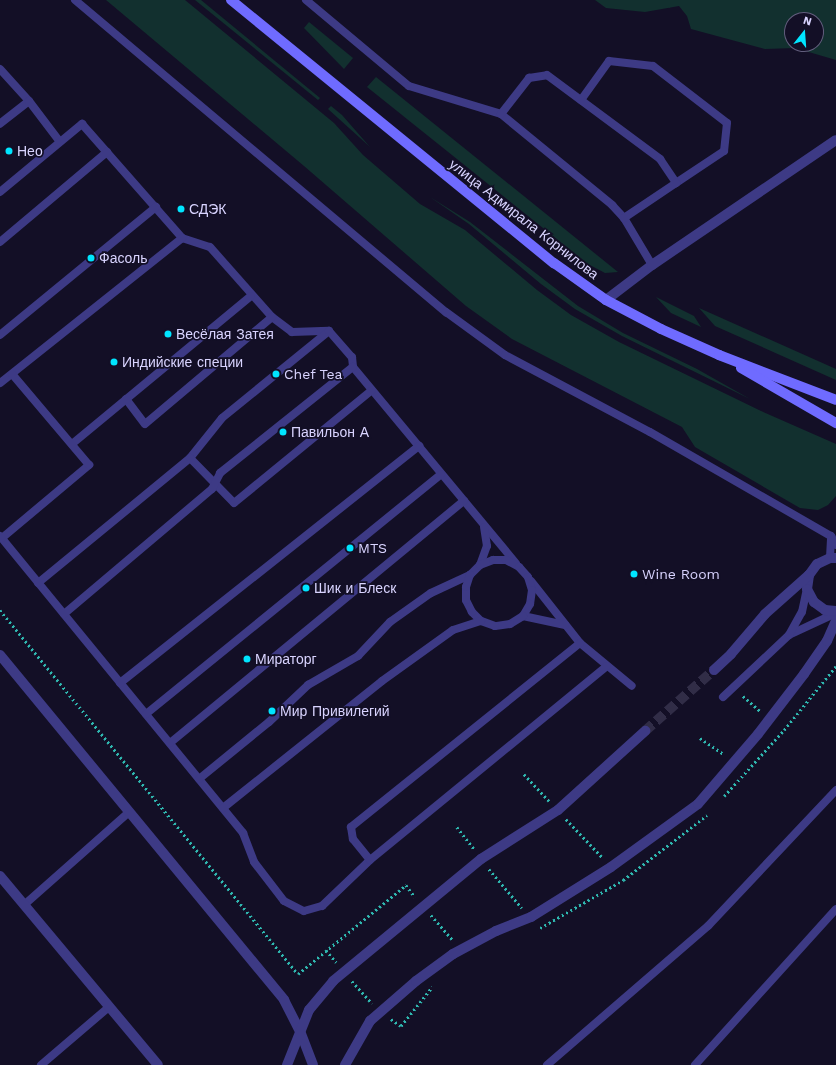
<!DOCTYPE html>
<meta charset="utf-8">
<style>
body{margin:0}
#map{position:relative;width:836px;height:1065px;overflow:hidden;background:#130f26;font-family:"Work Sans",sans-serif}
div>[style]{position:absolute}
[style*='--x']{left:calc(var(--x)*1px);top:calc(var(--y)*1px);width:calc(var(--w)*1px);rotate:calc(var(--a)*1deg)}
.green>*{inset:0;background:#12302f}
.minor-tunnel>*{height:10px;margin-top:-5px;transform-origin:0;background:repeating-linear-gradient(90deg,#312d47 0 10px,transparent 0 15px)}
.path>*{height:2.5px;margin-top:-1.25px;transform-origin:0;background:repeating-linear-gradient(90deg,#2fb8b0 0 2px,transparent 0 5px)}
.service>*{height:8px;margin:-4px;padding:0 4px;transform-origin:4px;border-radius:4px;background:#3d3a85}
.minor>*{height:10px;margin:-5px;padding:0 5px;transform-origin:5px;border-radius:5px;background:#3d3a85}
.secondary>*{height:10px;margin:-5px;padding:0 5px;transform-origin:5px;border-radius:5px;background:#6f6bff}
.dots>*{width:11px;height:11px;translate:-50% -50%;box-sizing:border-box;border:2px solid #130f26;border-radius:50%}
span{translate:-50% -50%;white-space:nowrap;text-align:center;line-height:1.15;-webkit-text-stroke:3.5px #130f26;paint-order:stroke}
.poi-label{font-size:14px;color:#d9d4ff}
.left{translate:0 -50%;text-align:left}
.street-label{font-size:14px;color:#d9d4ff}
.north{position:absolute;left:784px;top:12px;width:40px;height:40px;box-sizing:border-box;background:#130f26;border:1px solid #625e7d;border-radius:50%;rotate:17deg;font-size:11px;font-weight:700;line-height:16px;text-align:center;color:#d9d4ff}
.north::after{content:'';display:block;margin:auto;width:14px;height:18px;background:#00e5ff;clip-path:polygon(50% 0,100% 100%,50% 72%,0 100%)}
</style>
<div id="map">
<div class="green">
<i style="clip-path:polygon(106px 0,185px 0,334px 123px,363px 155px,420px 204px,465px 230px,537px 290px,571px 315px,619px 342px,761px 411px,836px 444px,836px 496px,828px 505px,818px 510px,800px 508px,695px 447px,682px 427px,512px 339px,466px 306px,304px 166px)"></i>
<i style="clip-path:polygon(195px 0,201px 0,320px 98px,318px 100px)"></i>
<i style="clip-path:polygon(evenodd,595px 0,836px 0,836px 60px,795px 48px,765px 49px,691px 29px,687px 16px,679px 6px,645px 12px,606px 8px,595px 0,792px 20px,816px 20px,816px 44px,792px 44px,792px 20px)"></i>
<i style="clip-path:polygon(309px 22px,353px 58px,344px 69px,304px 28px)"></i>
<i style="clip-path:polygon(376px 77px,618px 272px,605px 273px,588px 264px,367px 87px)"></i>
<i style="clip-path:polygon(331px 106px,342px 115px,370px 147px,328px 109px)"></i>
<i style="clip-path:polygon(430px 197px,470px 222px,578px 306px,623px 333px,697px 369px,750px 399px,622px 336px,575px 309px,541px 284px,469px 224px)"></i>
<i style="clip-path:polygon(656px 297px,694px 316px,701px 327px,671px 313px)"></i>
<i style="clip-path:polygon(699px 308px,836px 369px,836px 380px,715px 326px)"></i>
</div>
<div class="minor-tunnel">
<i style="--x:645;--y:731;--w:92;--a:-41.5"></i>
</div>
<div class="path">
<i style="--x:0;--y:610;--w:470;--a:50.7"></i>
<i style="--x:298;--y:974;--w:140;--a:-39.5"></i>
<i style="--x:406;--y:885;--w:15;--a:53"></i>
<i style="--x:743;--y:696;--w:23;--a:41"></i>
<i style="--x:700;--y:738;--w:29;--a:34"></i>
<i style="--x:524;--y:774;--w:37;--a:47"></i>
<i style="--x:724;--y:796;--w:89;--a:-47.7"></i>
<i style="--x:784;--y:730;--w:82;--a:-50.9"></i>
<i style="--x:566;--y:819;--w:52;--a:46.5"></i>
<i style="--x:457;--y:827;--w:28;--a:52"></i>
<i style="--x:489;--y:869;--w:51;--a:49.8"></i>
<i style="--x:431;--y:915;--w:33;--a:49"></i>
<i style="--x:540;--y:928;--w:96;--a:-30"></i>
<i style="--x:623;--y:880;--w:106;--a:-37.7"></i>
<i style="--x:326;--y:950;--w:16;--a:50"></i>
<i style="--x:352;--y:981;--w:30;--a:48"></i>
<i style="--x:391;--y:1019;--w:12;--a:35"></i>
<i style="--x:401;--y:1026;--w:50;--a:-51.5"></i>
</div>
<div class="service">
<i style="--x:75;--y:0;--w:485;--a:40.1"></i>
<i style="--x:446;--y:312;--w:73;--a:36.1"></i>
<i style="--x:505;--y:355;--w:164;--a:28"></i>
<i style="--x:650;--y:432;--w:209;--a:29.9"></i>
<i style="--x:831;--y:536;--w:10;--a:61"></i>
<i style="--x:306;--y:0;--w:134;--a:39.9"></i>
<i style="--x:409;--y:86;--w:96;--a:16.9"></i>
<i style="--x:501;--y:114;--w:144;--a:39.3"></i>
<i style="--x:612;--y:205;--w:18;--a:47"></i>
<i style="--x:624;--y:218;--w:55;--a:59.2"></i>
<i style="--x:0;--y:69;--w:43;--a:47.8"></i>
<i style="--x:29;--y:101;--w:37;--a:142"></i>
<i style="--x:581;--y:100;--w:48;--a:-54.3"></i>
<i style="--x:609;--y:61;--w:44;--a:6.5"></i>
<i style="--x:653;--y:66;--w:93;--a:37.6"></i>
<i style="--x:727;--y:123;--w:28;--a:96"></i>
<i style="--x:724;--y:151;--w:58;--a:146.3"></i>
<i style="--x:29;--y:101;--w:51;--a:52.9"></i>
<i style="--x:501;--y:114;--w:46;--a:-52.1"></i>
<i style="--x:529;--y:78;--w:18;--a:-9"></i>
<i style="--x:547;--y:75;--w:141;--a:36.6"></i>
<i style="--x:660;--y:159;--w:29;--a:56"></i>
<i style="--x:676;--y:183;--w:63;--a:146.1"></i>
<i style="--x:0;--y:192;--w:107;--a:-39.7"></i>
<i style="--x:82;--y:124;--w:152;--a:48.7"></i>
<i style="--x:182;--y:238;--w:29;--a:18"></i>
<i style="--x:210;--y:247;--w:94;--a:48.5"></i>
<i style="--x:272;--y:317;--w:25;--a:37"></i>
<i style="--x:292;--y:332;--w:37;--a:-2"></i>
<i style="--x:0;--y:242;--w:140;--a:-40.1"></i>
<i style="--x:0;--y:335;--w:202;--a:-39.4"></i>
<i style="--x:0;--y:383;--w:233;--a:-38.5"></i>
<i style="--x:126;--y:399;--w:31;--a:53"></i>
<i style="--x:145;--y:424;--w:166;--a:-40.1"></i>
<i style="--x:72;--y:444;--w:232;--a:-39.6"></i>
<i style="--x:190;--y:458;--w:51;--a:-51.3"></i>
<i style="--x:222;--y:418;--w:138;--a:-39.1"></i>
<i style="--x:329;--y:331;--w:35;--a:49"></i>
<i style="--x:352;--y:357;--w:10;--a:84"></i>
<i style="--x:353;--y:367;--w:255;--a:50.3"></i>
<i style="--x:0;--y:536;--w:384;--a:50.7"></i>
<i style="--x:243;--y:833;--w:31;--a:69"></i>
<i style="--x:254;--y:862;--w:49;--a:52.4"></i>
<i style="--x:284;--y:901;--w:22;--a:27"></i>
<i style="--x:304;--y:911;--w:19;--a:-16"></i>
<i style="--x:322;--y:906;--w:66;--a:-43.8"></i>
<i style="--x:2;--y:538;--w:114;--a:-40"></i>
<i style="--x:89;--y:465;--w:119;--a:-130.2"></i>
<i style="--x:830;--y:558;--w:21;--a:-87"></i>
<i style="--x:480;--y:565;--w:20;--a:-70"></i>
<i style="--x:487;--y:546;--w:19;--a:-99"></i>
<i style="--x:531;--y:581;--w:79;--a:51.7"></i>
<i style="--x:580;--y:643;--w:67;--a:39.6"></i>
<i style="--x:38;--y:583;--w:197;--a:-39.4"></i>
<i style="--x:190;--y:458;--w:63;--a:45.6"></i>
<i style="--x:234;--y:503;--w:178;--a:-39.3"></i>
<i style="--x:64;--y:614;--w:194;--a:-40.2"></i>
<i style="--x:212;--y:489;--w:18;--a:-63"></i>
<i style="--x:220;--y:473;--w:170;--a:-38.6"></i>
<i style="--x:523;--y:616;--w:43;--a:12.1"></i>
<i style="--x:789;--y:635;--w:52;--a:-25.1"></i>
<i style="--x:580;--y:643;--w:294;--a:141.2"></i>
<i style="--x:351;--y:827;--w:12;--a:81"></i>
<i style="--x:353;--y:839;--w:27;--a:51"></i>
<i style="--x:370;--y:860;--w:306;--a:-39.3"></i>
<i style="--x:120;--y:683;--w:382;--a:-38.4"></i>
<i style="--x:723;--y:697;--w:91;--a:-43.2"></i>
<i style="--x:789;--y:635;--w:26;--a:-61"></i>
<i style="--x:802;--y:612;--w:24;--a:-78"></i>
<i style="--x:146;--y:714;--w:380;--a:-39.1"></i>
<i style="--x:170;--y:743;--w:381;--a:-39.5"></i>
<i style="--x:199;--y:779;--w:90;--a:-39.2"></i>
<i style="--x:269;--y:722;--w:54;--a:-43.5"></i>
<i style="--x:308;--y:685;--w:58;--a:-30.1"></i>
<i style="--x:358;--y:656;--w:47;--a:-46.7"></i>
<i style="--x:390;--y:622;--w:50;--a:-35.3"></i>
<i style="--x:431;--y:593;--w:43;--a:-24.8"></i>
<i style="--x:470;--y:575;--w:14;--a:-45"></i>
<i style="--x:480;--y:565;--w:14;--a:-21"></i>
<i style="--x:493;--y:560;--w:13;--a:0"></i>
<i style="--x:506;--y:560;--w:15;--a:28"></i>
<i style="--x:519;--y:567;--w:13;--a:48"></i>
<i style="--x:528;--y:577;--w:14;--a:73"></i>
<i style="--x:532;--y:590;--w:14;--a:98"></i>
<i style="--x:530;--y:604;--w:14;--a:120"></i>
<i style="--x:523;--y:616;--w:15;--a:148"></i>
<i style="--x:510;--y:624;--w:15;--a:172"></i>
<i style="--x:495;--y:626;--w:15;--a:-160"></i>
<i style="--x:481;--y:621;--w:13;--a:-135"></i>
<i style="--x:472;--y:612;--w:13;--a:-117"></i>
<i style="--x:466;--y:600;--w:13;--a:-90"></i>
<i style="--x:466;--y:587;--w:13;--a:-72"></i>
<i style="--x:223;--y:808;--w:203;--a:-38.6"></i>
<i style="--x:382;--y:681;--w:87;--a:-35.7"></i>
<i style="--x:453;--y:630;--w:29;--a:-18"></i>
<i style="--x:24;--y:905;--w:140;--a:-41.5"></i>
<i style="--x:41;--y:1065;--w:89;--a:-40.5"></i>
<i style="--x:547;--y:1065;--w:213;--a:-40.8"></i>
<i style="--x:708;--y:926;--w:187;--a:-46.7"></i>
<i style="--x:695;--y:1065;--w:210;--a:-47.9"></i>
</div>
<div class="minor">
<i style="--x:606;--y:300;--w:58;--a:-37.3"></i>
<i style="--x:652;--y:265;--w:222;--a:-34.2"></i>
<i style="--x:836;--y:558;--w:6;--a:180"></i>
<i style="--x:830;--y:558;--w:14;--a:155"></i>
<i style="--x:817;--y:564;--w:14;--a:126"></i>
<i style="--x:809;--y:575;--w:14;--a:98"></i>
<i style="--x:807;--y:589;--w:15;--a:62"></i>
<i style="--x:814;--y:602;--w:14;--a:36"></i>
<i style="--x:825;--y:610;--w:11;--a:5"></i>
<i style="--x:0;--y:655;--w:447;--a:50.5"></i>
<i style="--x:284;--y:1000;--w:35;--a:63"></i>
<i style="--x:300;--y:1031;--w:36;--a:69"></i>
<i style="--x:714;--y:670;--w:23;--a:-43"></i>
<i style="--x:731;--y:654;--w:52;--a:-49.6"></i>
<i style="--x:765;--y:614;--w:59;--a:-41.6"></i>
<i style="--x:0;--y:876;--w:246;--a:50.1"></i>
<i style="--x:287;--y:1065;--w:59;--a:-68.2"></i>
<i style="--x:309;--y:1010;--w:38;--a:-50"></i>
<i style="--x:333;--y:981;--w:192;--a:-39.5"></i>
<i style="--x:481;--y:859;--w:91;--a:-32.5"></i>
<i style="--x:558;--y:810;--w:118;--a:-42.2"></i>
<i style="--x:345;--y:1065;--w:51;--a:-60.4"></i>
<i style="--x:370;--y:1021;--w:61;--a:-41"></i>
<i style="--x:416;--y:981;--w:46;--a:-36.1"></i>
<i style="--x:453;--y:954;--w:49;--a:-28.1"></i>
<i style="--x:496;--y:931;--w:38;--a:-22"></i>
<i style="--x:531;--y:917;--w:94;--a:-32"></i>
<i style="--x:611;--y:867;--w:107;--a:-35.9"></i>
<i style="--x:698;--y:804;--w:92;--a:-49.4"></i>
<i style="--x:758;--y:734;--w:76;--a:-52.5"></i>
<i style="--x:804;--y:674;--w:40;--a:-55.1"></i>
<i style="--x:827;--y:641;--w:22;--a:-66"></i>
</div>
<div class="secondary">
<i style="--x:231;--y:0;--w:417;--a:39.2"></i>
<i style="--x:554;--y:263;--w:64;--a:35.4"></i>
<i style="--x:606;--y:300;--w:62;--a:27.8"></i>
<i style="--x:661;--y:329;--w:64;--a:24.1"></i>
<i style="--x:719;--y:355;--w:125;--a:21"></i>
<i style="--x:741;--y:368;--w:110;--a:30.1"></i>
</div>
<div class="dots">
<i style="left:9px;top:151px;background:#00e5ff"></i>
<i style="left:181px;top:209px;background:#00e5ff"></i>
<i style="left:91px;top:258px;background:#00e5ff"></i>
<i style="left:168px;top:334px;background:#00e5ff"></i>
<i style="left:114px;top:362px;background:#00e5ff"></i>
<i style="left:276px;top:374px;background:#00e5ff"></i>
<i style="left:283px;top:432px;background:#00e5ff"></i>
<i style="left:350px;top:548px;background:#00e5ff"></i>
<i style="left:634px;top:574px;background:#00e5ff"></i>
<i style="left:306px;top:588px;background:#00e5ff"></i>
<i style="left:247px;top:659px;background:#00e5ff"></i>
<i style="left:272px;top:711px;background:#00e5ff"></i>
</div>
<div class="poi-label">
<span class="left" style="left:17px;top:151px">Нео</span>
<span class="left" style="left:189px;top:209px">СДЭК</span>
<span class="left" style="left:99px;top:258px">Фасоль</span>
<span class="left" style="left:176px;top:334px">Весёлая Затея</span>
<span class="left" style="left:122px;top:362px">Индийские специи</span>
<span class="left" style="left:284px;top:374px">Chef Tea</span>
<span class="left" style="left:291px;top:432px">Павильон А</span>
<span class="left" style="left:358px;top:548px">MTS</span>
<span class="left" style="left:642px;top:574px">Wine Room</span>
<span class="left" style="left:314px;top:588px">Шик и Блеск</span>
<span class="left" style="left:255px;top:659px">Мираторг</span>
<span class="left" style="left:280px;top:711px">Мир Привилегий</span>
</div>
<div class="street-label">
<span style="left:524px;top:219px;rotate:38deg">улица Адмирала Корнилова</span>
</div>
<div class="north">N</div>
</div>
